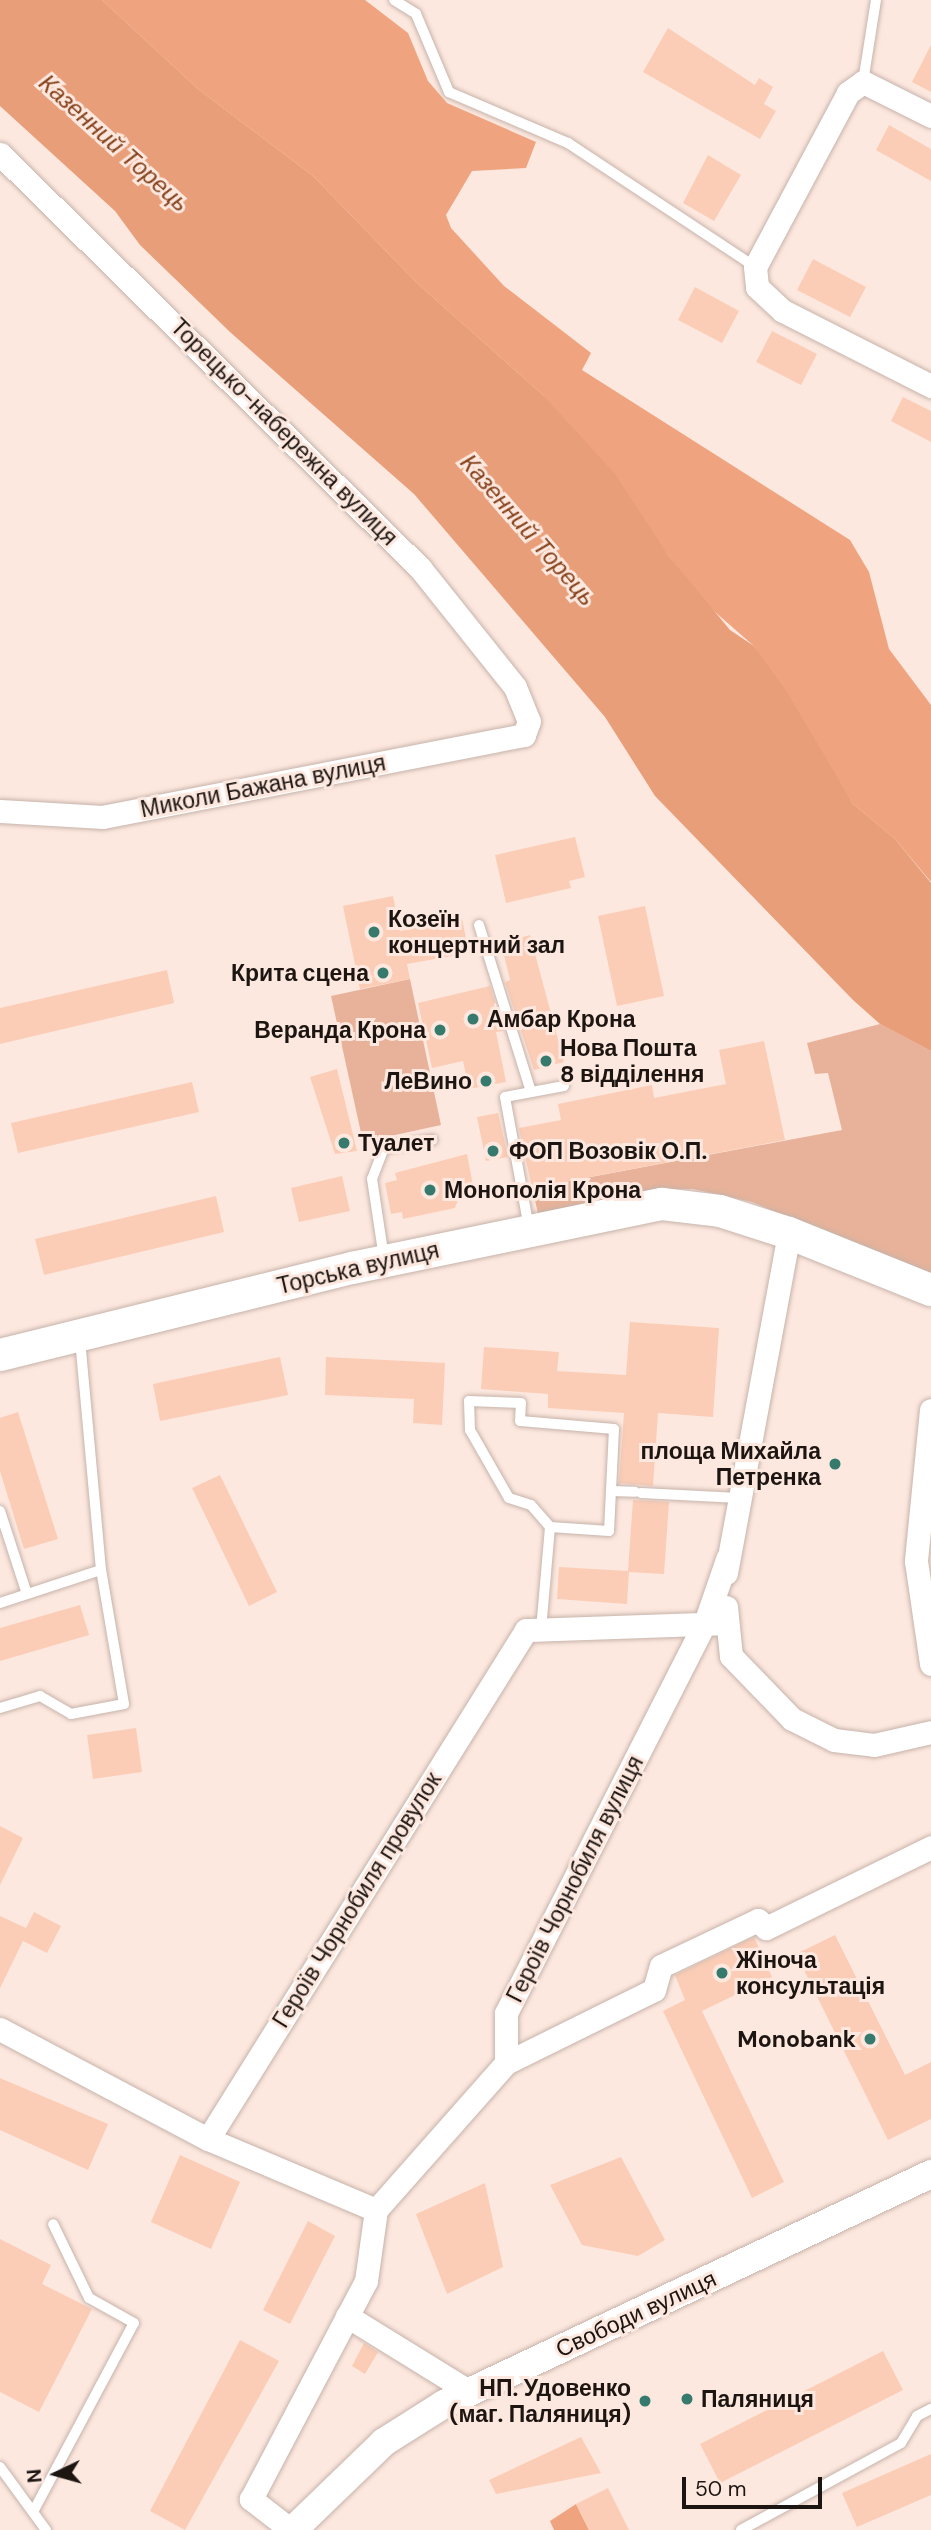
<!DOCTYPE html>
<meta charset="utf-8">
<style>
body{margin:0}
#map{position:relative;width:931px;height:2530px;overflow:hidden;background:#fde8df;font-family:"DM Sans",sans-serif}
div>[style]{position:absolute}
[style*='--x']{left:calc(var(--x)*1px);top:calc(var(--y)*1px);width:calc(var(--w)*1px);rotate:calc(var(--a)*1deg)}
.green>*{inset:0;background:#e7b299}
.forest>*{inset:0;background:#efa47f}
.water>*{inset:0;background:#e89e79}
.building>*{inset:0;background:#fbcdb6}
.roads{filter:drop-shadow(0 0 2px #c6b3aa) drop-shadow(0 0 2px #c6b3aa)}
.service>*{height:10px;margin:-5px;padding:0 5px;transform-origin:5px;border-radius:5px;background:#fff}
.minor>*{height:23px;margin:-11.5px;padding:0 11.5px;transform-origin:11.5px;border-radius:11.5px;background:#fff}
.tertiary>*{height:28px;margin:-14px;padding:0 14px;transform-origin:14px;border-radius:14px;background:#fff}
.secondary>*{height:32px;margin:-16px;padding:0 16px;transform-origin:16px;border-radius:16px;background:#fff}
.dots>*{width:19px;height:19px;translate:-50% -50%;box-sizing:border-box;border:4px solid #fde8df;border-radius:50%}
span{translate:-50% -50%;white-space:nowrap;text-align:center;line-height:1.15;-webkit-text-stroke:6px #fde8df;paint-order:stroke}
.street-label{font-size:23px;color:#1c1511}
.poi-label{font-size:23px;color:#1c1511;font-weight:700}
.left{translate:0 -50%;text-align:left}
.right{translate:-100% -50%;text-align:right}
.water-label{font-size:24px;color:#85411b;font-style:italic}
.north{position:absolute;left:21px;top:2439px;width:70px;height:70px;-webkit-text-stroke:5px #fde8df;paint-order:stroke;rotate:265deg;font-size:19px;font-weight:700;line-height:28px;text-align:center;color:#1c1511}
.north::after{content:'';display:block;margin:auto;width:24px;height:32px;background:#1c1511;clip-path:polygon(50% 0,100% 100%,50% 72%,0 100%)}
.scale{position:absolute;left:682px;top:2477px;width:140px;height:32px;box-sizing:border-box;border:4px solid #1c1511;border-top:0;padding-left:9px;font-size:21px;line-height:24px;white-space:nowrap;color:#1c1511;-webkit-text-stroke:5px #fde8df;paint-order:stroke}
</style>
<div id="map">
<div class="green">
<i style="clip-path:polygon(410px 979px,441px 1125px,363px 1142px,331px 996px)"></i>
<i style="clip-path:polygon(880px 1024px,931px 1051px,931px 1278px,752px 1202px,693px 1189px,658px 1189px,538px 1213px,532px 1188px,842px 1130px,828px 1073px,815px 1074px,807px 1043px)"></i>
</div>
<div class="forest">
<i style="clip-path:polygon(102px 0,365px 0,408px 33px,428px 81px,447px 103px,536px 142px,526px 168px,472px 171px,446px 215px,451px 228px,504px 286px,591px 353px,582px 370px,850px 540px,869px 572px,889px 649px,931px 705px,931px 882px,895px 839px,853px 804px,754px 646px,707px 605px,543px 395px,418px 284px,313px 176px,198px 89px)"></i>
<i style="clip-path:polygon(576px 2504px,589px 2530px,554px 2530px,550px 2521px)"></i>
</div>
<div class="water">
<i style="clip-path:polygon(0 0,102px 0,198px 89px,313px 176px,418px 284px,543px 395px,615px 474px,668px 555px,730px 630px,754px 646px,787px 692px,853px 804px,895px 839px,931px 883px,931px 1051px,880px 1024px,853px 1000px,655px 796px,605px 717px,414px 494px,230px 332px,140px 245px,115px 211px,0 106px)"></i>
</div>
<div class="building">
<i style="clip-path:polygon(668px 28px,755px 85px,759px 78px,773px 87px,764px 104px,776px 111px,760px 139px,643px 72px)"></i>
<i style="clip-path:polygon(931px 45px,931px 92px,912px 82px)"></i>
<i style="clip-path:polygon(889px 125px,931px 149px,931px 181px,876px 150px)"></i>
<i style="clip-path:polygon(708px 155px,741px 175px,714px 221px,683px 203px)"></i>
<i style="clip-path:polygon(813px 259px,866px 287px,850px 317px,797px 290px)"></i>
<i style="clip-path:polygon(695px 287px,739px 311px,722px 343px,678px 320px)"></i>
<i style="clip-path:polygon(772px 331px,817px 354px,801px 385px,756px 362px)"></i>
<i style="clip-path:polygon(903px 397px,931px 411px,931px 442px,891px 421px)"></i>
<i style="clip-path:polygon(575px 837px,585px 877px,569px 881px,571px 888px,506px 903px,495px 855px)"></i>
<i style="clip-path:polygon(393px 896px,400px 931px,462px 919px,469px 953px,407px 964px,410px 979px,360px 989px,343px 906px)"></i>
<i style="clip-path:polygon(645px 906px,664px 996px,617px 1006px,598px 916px)"></i>
<i style="clip-path:polygon(530px 935px,564px 1062px,534px 1070px,505px 982px,510px 980px,501px 943px)"></i>
<i style="clip-path:polygon(167px 970px,174px 1003px,0 1044px,0 1008px)"></i>
<i style="clip-path:polygon(490px 986px,504px 1031px,496px 1032px,506px 1082px,469px 1089px,463px 1061px,432px 1068px,418px 1003px)"></i>
<i style="clip-path:polygon(764px 1041px,785px 1140px,532px 1188px,519px 1128px,561px 1120px,558px 1104px,652px 1085px,654px 1098px,726px 1084px,719px 1050px)"></i>
<i style="clip-path:polygon(337px 1069px,357px 1151px,335px 1154px,310px 1077px)"></i>
<i style="clip-path:polygon(192px 1082px,199px 1112px,18px 1153px,11px 1123px)"></i>
<i style="clip-path:polygon(498px 1113px,508px 1157px,486px 1161px,477px 1117px)"></i>
<i style="clip-path:polygon(467px 1154px,475px 1196px,458px 1200px,455px 1208px,403px 1219px,402px 1212px,391px 1214px,385px 1183px,397px 1180px,395px 1173px)"></i>
<i style="clip-path:polygon(342px 1176px,350px 1211px,299px 1222px,291px 1188px)"></i>
<i style="clip-path:polygon(216px 1196px,224px 1232px,44px 1275px,35px 1239px)"></i>
<i style="clip-path:polygon(630px 1322px,719px 1328px,713px 1417px,658px 1413px,653px 1486px,619px 1483px,624px 1413px,548px 1408px,548px 1394px,481px 1389px,484px 1347px,559px 1352px,557px 1371px,626px 1375px)"></i>
<i style="clip-path:polygon(280px 1357px,288px 1395px,160px 1421px,153px 1384px)"></i>
<i style="clip-path:polygon(326px 1357px,445px 1363px,442px 1425px,413px 1423px,414px 1399px,325px 1395px)"></i>
<i style="clip-path:polygon(18px 1412px,58px 1539px,24px 1549px,0 1471px,0 1418px)"></i>
<i style="clip-path:polygon(220px 1475px,277px 1592px,249px 1606px,192px 1488px)"></i>
<i style="clip-path:polygon(633px 1500px,669px 1502px,664px 1574px,629px 1572px,627px 1604px,557px 1599px,559px 1567px,628px 1571px)"></i>
<i style="clip-path:polygon(80px 1605px,89px 1635px,0 1661px,0 1628px)"></i>
<i style="clip-path:polygon(136px 1728px,142px 1772px,93px 1779px,87px 1735px)"></i>
<i style="clip-path:polygon(0 1826px,23px 1838px,0 1885px)"></i>
<i style="clip-path:polygon(34px 1912px,61px 1926px,47px 1953px,23px 1941px,0 1988px,0 1916px,26px 1928px)"></i>
<i style="clip-path:polygon(835px 1935px,905px 2075px,931px 2062px,931px 2119px,888px 2140px,796px 1954px)"></i>
<i style="clip-path:polygon(754px 1937px,772px 1977px,702px 2011px,784px 2182px,752px 2198px,663px 2011px,685px 2000px,675px 1975px)"></i>
<i style="clip-path:polygon(0 2078px,108px 2124px,88px 2170px,0 2130px)"></i>
<i style="clip-path:polygon(180px 2155px,240px 2182px,211px 2249px,151px 2222px)"></i>
<i style="clip-path:polygon(621px 2157px,665px 2240px,638px 2256px,582px 2245px,550px 2185px)"></i>
<i style="clip-path:polygon(485px 2183px,503px 2267px,447px 2294px,416px 2214px)"></i>
<i style="clip-path:polygon(308px 2221px,335px 2236px,290px 2324px,263px 2310px)"></i>
<i style="clip-path:polygon(0 2239px,51px 2265px,42px 2284px,92px 2309px,39px 2412px,0 2392px)"></i>
<i style="clip-path:polygon(240px 2340px,279px 2361px,185px 2530px,150px 2511px)"></i>
<i style="clip-path:polygon(364px 2343px,378px 2352px,365px 2374px,352px 2366px)"></i>
<i style="clip-path:polygon(883px 2351px,903px 2390px,720px 2483px,700px 2444px)"></i>
<i style="clip-path:polygon(581px 2437px,601px 2473px,496px 2494px,489px 2480px)"></i>
<i style="clip-path:polygon(931px 2454px,931px 2495px,857px 2527px,842px 2493px)"></i>
<i style="clip-path:polygon(608px 2488px,629px 2530px,589px 2530px,576px 2504px)"></i>
</div>
<div class="roads">
<div class="service">
<i style="--x:394;--y:0;--w:26;--a:32"></i>
<i style="--x:416;--y:14;--w:85;--a:67.1"></i>
<i style="--x:449;--y:92;--w:129;--a:23.2"></i>
<i style="--x:568;--y:143;--w:224;--a:33.5"></i>
<i style="--x:863;--y:82;--w:83;--a:-81"></i>
<i style="--x:479;--y:925;--w:175;--a:72.7"></i>
<i style="--x:529;--y:1228;--w:133;--a:-100.4"></i>
<i style="--x:505;--y:1097;--w:60;--a:-10.6"></i>
<i style="--x:384;--y:1258;--w:80;--a:-98.6"></i>
<i style="--x:372;--y:1179;--w:33;--a:-69"></i>
<i style="--x:384;--y:1148;--w:49;--a:-9.5"></i>
<i style="--x:611;--y:1491;--w:24;--a:2"></i>
<i style="--x:641;--y:1493;--w:98;--a:2.9"></i>
<i style="--x:0;--y:1511;--w:87;--a:72"></i>
<i style="--x:0;--y:1603;--w:106;--a:-18.1"></i>
<i style="--x:101;--y:1570;--w:234;--a:-95.2"></i>
<i style="--x:541;--y:1630;--w:103;--a:-85"></i>
<i style="--x:550;--y:1527;--w:59;--a:3.9"></i>
<i style="--x:609;--y:1531;--w:102;--a:-87.2"></i>
<i style="--x:614;--y:1429;--w:94;--a:-175.1"></i>
<i style="--x:520;--y:1421;--w:18;--a:-87"></i>
<i style="--x:521;--y:1403;--w:52;--a:-177.8"></i>
<i style="--x:469;--y:1401;--w:29;--a:88"></i>
<i style="--x:470;--y:1430;--w:78;--a:60.2"></i>
<i style="--x:509;--y:1498;--w:23;--a:18"></i>
<i style="--x:531;--y:1505;--w:29;--a:49"></i>
<i style="--x:0;--y:1708;--w:42;--a:-16.7"></i>
<i style="--x:40;--y:1696;--w:36;--a:30"></i>
<i style="--x:71;--y:1714;--w:54;--a:-10.7"></i>
<i style="--x:124;--y:1704;--w:136;--a:-99.7"></i>
<i style="--x:0;--y:2467;--w:78;--a:53.9"></i>
<i style="--x:33;--y:2512;--w:214;--a:-61.9"></i>
<i style="--x:134;--y:2323;--w:51;--a:-150.9"></i>
<i style="--x:89;--y:2298;--w:82;--a:-115.9"></i>
<i style="--x:741;--y:2530;--w:182;--a:-28.5"></i>
<i style="--x:901;--y:2443;--w:31;--a:-59"></i>
<i style="--x:917;--y:2416;--w:16;--a:-27"></i>
</div>
<div class="minor">
<i style="--x:931;--y:116;--w:76;--a:-153.4"></i>
<i style="--x:863;--y:82;--w:19;--a:144"></i>
<i style="--x:848;--y:93;--w:197;--a:118.1"></i>
<i style="--x:755;--y:267;--w:20;--a:84"></i>
<i style="--x:757;--y:287;--w:35;--a:43"></i>
<i style="--x:783;--y:311;--w:166;--a:26.9"></i>
<i style="--x:0;--y:154;--w:590;--a:44.59"></i>
<i style="--x:420;--y:568;--w:152;--a:51.4"></i>
<i style="--x:515;--y:687;--w:37;--a:68"></i>
<i style="--x:529;--y:721;--w:15;--a:110"></i>
<i style="--x:524;--y:735;--w:429;--a:169"></i>
<i style="--x:103;--y:817;--w:103;--a:-176.7"></i>
<i style="--x:931;--y:1410;--w:152;--a:95.7"></i>
<i style="--x:916;--y:1561;--w:104;--a:81.7"></i>
<i style="--x:726;--y:1573;--w:346;--a:-79.5"></i>
<i style="--x:726;--y:1607;--w:49;--a:84.2"></i>
<i style="--x:731;--y:1656;--w:88;--a:45.9"></i>
<i style="--x:792;--y:1719;--w:47;--a:26.6"></i>
<i style="--x:834;--y:1740;--w:40;--a:7.1"></i>
<i style="--x:874;--y:1745;--w:58;--a:-12.8"></i>
<i style="--x:0;--y:2029;--w:235;--a:27.9"></i>
<i style="--x:208;--y:2139;--w:600;--a:-58"></i>
<i style="--x:526;--y:1630;--w:199;--a:-2"></i>
<i style="--x:506;--y:2063;--w:165;--a:-26.3"></i>
<i style="--x:654;--y:1990;--w:25;--a:-74"></i>
<i style="--x:661;--y:1966;--w:107;--a:-25.4"></i>
<i style="--x:758;--y:1920;--w:11;--a:45"></i>
<i style="--x:766;--y:1928;--w:184;--a:-26.1"></i>
<i style="--x:208;--y:2139;--w:182;--a:22.9"></i>
<i style="--x:376;--y:2210;--w:196;--a:-48.5"></i>
<i style="--x:506;--y:2063;--w:50;--a:-90"></i>
<i style="--x:506;--y:2013;--w:441;--a:-63"></i>
<i style="--x:706;--y:1620;--w:65;--a:-71"></i>
<i style="--x:347;--y:2316;--w:145;--a:31.7"></i>
<i style="--x:291;--y:2530;--w:51;--a:-142.2"></i>
<i style="--x:251;--y:2499;--w:246;--a:-62.2"></i>
<i style="--x:366;--y:2281;--w:72;--a:-82"></i>
</div>
<div class="tertiary">
<i style="--x:293;--y:2530;--w:127;--a:-44"></i>
<i style="--x:384;--y:2442;--w:71;--a:-32.3"></i>
<i style="--x:444;--y:2404;--w:539;--a:-25.28"></i>
</div>
<div class="secondary">
<i style="--x:0;--y:1355;--w:363;--a:-13.9"></i>
<i style="--x:352;--y:1268;--w:317;--a:-11.7"></i>
<i style="--x:662;--y:1204;--w:58;--a:6.9"></i>
<i style="--x:720;--y:1211;--w:72;--a:17.7"></i>
<i style="--x:789;--y:1233;--w:153;--a:21.9"></i>
</div>
</div>
<div class="dots">
<i style="left:374px;top:932px;background:#367a6d"></i>
<i style="left:383px;top:973px;background:#367a6d"></i>
<i style="left:473px;top:1019px;background:#367a6d"></i>
<i style="left:440px;top:1030px;background:#367a6d"></i>
<i style="left:546px;top:1061px;background:#367a6d"></i>
<i style="left:486px;top:1081px;background:#367a6d"></i>
<i style="left:344px;top:1143px;background:#367a6d"></i>
<i style="left:493px;top:1151px;background:#367a6d"></i>
<i style="left:430px;top:1190px;background:#367a6d"></i>
<i style="left:835px;top:1464px;background:#367a6d"></i>
<i style="left:722px;top:1973px;background:#367a6d"></i>
<i style="left:870px;top:2039px;background:#367a6d"></i>
<i style="left:687px;top:2399px;background:#367a6d"></i>
<i style="left:645px;top:2401px;background:#367a6d"></i>
</div>
<div class="street-label">
<span style="left:284px;top:432px;rotate:45deg">Торецько-набережна вулиця</span>
<span style="left:263px;top:786px;rotate:-11deg">Миколи Бажана вулиця</span>
<span style="left:358px;top:1268px;rotate:-13deg">Торська вулиця</span>
<span style="left:575px;top:1879px;rotate:-63deg">Героїв Чорнобиля вулиця</span>
<span style="left:357px;top:1900px;rotate:-58deg">Героїв Чорнобиля провулок</span>
<span style="left:636px;top:2314px;rotate:-25deg">Свободи вулиця</span>
</div>
<div class="poi-label">
<span class="left" style="left:388px;top:932px">Козеїн<br>концертний зал</span>
<span class="right" style="left:369px;top:973px">Крита сцена</span>
<span class="left" style="left:487px;top:1019px">Амбар Крона</span>
<span class="right" style="left:426px;top:1030px">Веранда Крона</span>
<span class="left" style="left:560px;top:1061px">Нова Пошта<br>8 відділення</span>
<span class="right" style="left:472px;top:1081px">ЛеВино</span>
<span class="left" style="left:358px;top:1143px">Туалет</span>
<span class="left" style="left:509px;top:1151px">ФОП Возовік О.П.</span>
<span class="left" style="left:444px;top:1190px">Монополія Крона</span>
<span class="right" style="left:821px;top:1464px">площа Михайла<br>Петренка</span>
<span class="left" style="left:736px;top:1973px">Жіноча<br>консультація</span>
<span class="right" style="left:856px;top:2039px">Monobank</span>
<span class="right" style="left:631px;top:2401px">НП. Удовенко<br>(маг. Паляниця)</span>
<span class="left" style="left:701px;top:2399px">Паляниця</span>
</div>
<div class="water-label">
<span style="left:114px;top:143px;rotate:42deg">Казенний Торець</span>
<span style="left:528px;top:530px;rotate:49deg">Казенний Торець</span>
</div>
<div class="north">N</div>
<div class="scale">50 m</div>
</div>
